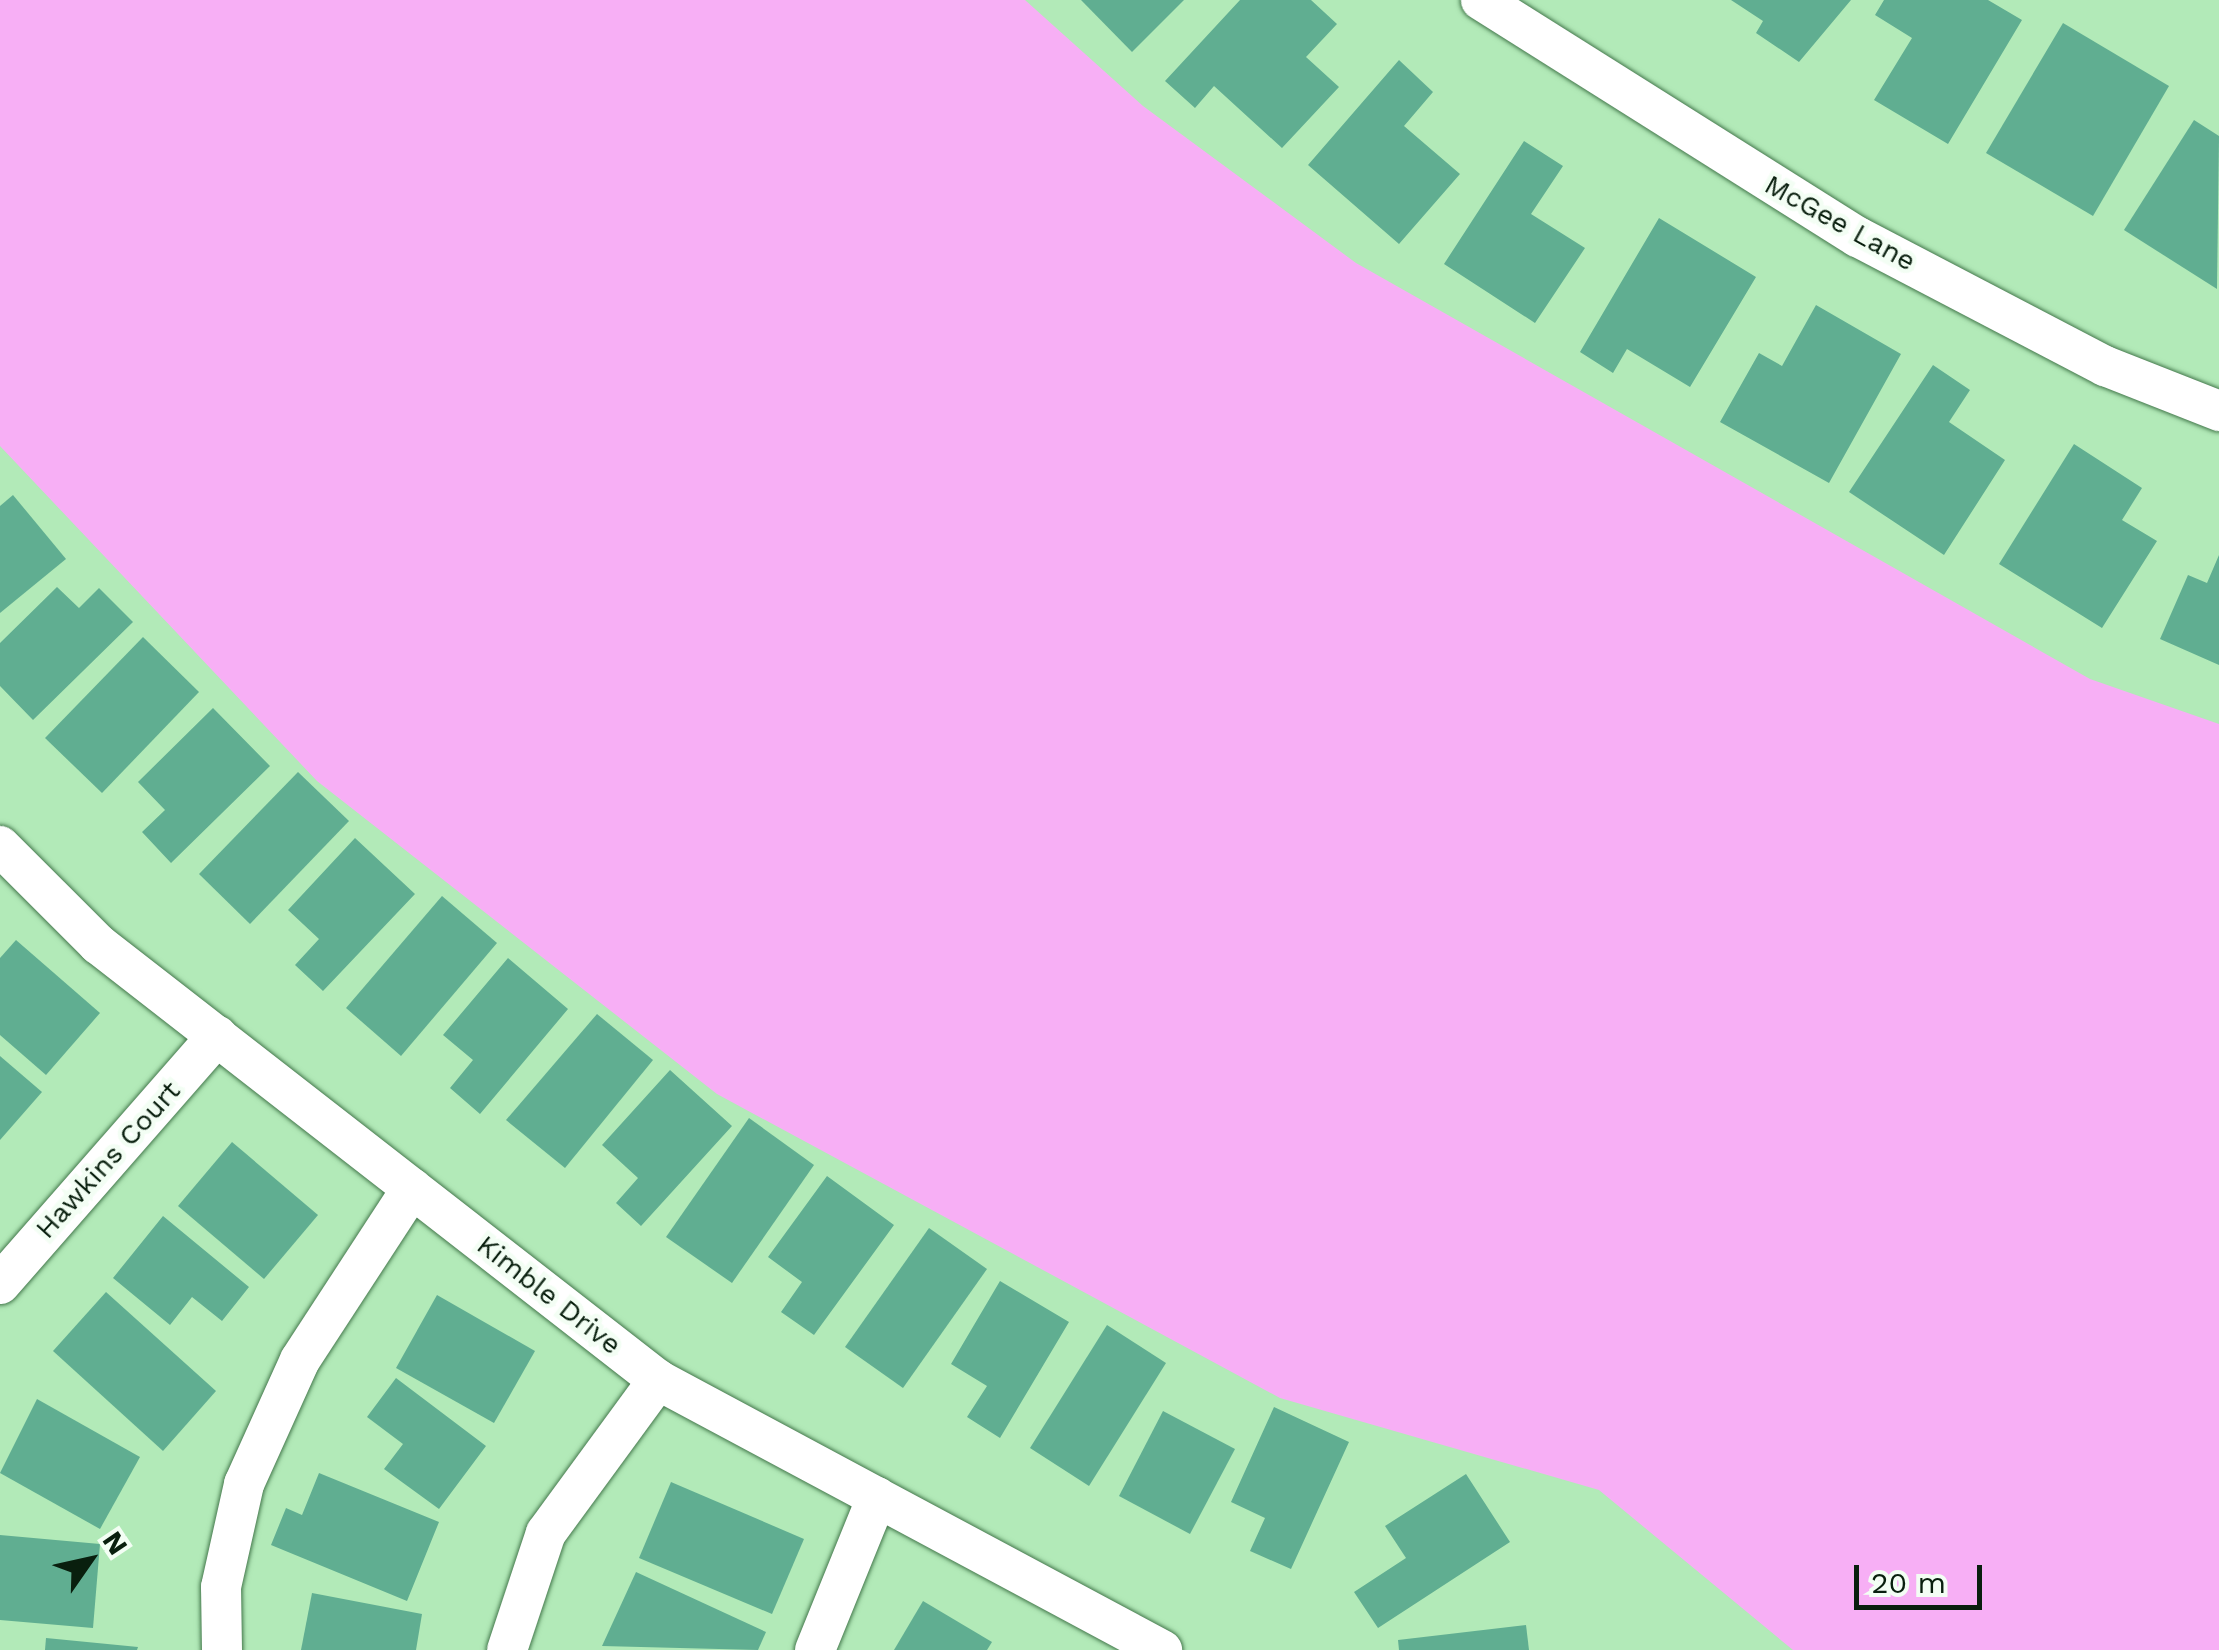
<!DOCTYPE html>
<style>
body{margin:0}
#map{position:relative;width:2219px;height:1650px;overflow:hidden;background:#b2eab8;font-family:"Work Sans",sans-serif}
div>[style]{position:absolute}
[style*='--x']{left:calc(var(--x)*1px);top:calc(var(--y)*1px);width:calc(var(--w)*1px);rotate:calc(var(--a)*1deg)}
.green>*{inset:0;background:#f7aff5}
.building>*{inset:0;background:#60ae91}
.roads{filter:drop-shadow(0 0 2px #44784c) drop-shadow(0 0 2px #44784c)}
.minor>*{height:40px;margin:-20px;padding:0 20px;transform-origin:20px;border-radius:20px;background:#fff}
span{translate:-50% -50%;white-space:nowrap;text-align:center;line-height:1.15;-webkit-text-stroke:9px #f3fef4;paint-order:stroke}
.street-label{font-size:28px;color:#091f0e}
.north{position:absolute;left:40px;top:1510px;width:100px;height:100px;-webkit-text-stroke:8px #f3fef4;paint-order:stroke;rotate:56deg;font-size:28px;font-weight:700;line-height:40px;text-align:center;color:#091f0e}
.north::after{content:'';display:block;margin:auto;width:35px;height:45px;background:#091f0e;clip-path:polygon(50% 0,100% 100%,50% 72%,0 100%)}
.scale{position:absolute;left:1854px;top:1565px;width:128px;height:45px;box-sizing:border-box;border:5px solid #091f0e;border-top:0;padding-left:12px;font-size:30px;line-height:35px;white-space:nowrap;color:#091f0e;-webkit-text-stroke:8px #f3fef4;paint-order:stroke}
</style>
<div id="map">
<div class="green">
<i style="clip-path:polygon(0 0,1025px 0,1143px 106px,1356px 263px,2090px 679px,2219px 724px,2219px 1650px,1793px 1650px,1599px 1490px,1280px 1398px,717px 1094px,317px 781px,0 446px)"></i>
</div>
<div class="building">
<i style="clip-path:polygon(1081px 0,1184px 0,1132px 52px)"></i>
<i style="clip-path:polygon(1240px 0,1311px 0,1337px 24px,1306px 57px,1339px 87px,1282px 148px,1214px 86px,1195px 108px,1165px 81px)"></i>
<i style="clip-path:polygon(1731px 0,1851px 0,1799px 62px,1756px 33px,1763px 21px)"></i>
<i style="clip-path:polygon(1884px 0,1988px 0,2022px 20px,1948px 144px,1874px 100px,1912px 38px,1875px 15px)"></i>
<i style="clip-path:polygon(2063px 23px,2169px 86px,2093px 216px,1986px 153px)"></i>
<i style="clip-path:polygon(1399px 60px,1433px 92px,1404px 126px,1460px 174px,1399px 244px,1308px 165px)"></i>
<i style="clip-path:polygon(2194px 120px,2219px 136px,2217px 289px,2124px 230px)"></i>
<i style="clip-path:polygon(1524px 141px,1563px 166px,1531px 214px,1585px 248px,1535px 323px,1444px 264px)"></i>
<i style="clip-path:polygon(1659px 218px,1756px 277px,1690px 387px,1627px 349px,1613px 373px,1580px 352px)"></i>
<i style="clip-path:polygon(1816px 305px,1901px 354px,1829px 483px,1720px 422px,1759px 353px,1782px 366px)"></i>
<i style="clip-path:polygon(1933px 365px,1970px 390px,1949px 422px,2005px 460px,1944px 555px,1849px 492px)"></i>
<i style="clip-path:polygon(2074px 444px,2142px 488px,2122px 520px,2157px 541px,2102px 628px,1999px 564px)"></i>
<i style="clip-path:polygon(13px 495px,66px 559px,0 613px,0 506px)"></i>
<i style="clip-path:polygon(2219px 555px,2219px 665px,2160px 639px,2188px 575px,2207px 583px)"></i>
<i style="clip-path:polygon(57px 587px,79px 608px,99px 588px,133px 622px,33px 720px,0 686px,0 643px)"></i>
<i style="clip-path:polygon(143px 637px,199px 692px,102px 793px,45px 738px)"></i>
<i style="clip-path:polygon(213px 708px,270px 766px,171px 863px,142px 832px,165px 810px,138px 782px)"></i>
<i style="clip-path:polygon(298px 772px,349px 821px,250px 924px,199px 874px)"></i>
<i style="clip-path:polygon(355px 838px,415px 894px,323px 991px,295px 965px,319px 939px,288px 910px)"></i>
<i style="clip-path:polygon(442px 896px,497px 943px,401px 1056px,346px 1008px)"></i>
<i style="clip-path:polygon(16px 940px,100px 1013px,46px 1075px,0 1035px,0 958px)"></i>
<i style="clip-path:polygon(508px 958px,568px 1009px,480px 1114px,450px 1088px,473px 1060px,443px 1035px)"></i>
<i style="clip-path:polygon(597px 1014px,653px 1060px,565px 1168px,506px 1120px)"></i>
<i style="clip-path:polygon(0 1056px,42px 1092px,0 1140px)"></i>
<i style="clip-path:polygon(670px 1070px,732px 1126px,641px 1226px,616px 1203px,638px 1178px,602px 1145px)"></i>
<i style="clip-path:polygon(749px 1118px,814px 1165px,732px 1283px,666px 1237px)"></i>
<i style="clip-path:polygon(232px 1142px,318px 1215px,264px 1279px,178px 1206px)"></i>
<i style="clip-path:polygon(827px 1176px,894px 1225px,814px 1335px,781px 1312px,802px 1282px,768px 1257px)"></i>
<i style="clip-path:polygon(163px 1216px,249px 1287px,222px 1321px,192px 1297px,170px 1325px,113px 1278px)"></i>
<i style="clip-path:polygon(929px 1228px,987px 1269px,903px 1388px,845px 1347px)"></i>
<i style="clip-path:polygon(1000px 1281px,1069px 1322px,1000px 1438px,967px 1417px,987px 1386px,951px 1364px)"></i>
<i style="clip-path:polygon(106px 1292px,216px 1391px,163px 1451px,53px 1351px)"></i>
<i style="clip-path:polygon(437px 1295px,535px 1351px,494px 1423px,396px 1368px)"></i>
<i style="clip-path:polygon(1107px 1325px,1166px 1363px,1089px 1486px,1030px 1448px)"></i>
<i style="clip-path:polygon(396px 1378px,486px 1446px,439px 1509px,384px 1469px,403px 1444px,367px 1417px)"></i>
<i style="clip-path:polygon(37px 1399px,140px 1457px,100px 1529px,0 1473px)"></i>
<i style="clip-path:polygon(1274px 1407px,1349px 1442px,1291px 1569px,1250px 1551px,1265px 1518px,1231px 1502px)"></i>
<i style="clip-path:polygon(1163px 1411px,1235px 1449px,1190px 1534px,1119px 1496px)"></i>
<i style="clip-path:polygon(319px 1473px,439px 1522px,407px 1601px,271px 1545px,286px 1508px,302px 1515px)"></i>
<i style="clip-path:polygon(1466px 1474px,1510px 1542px,1378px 1628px,1354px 1592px,1406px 1558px,1385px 1526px)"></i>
<i style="clip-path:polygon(671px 1482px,804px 1539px,772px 1614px,639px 1558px)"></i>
<i style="clip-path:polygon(0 1535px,100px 1544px,93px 1628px,0 1620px)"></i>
<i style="clip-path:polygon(636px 1572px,766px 1632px,758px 1650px,602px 1646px)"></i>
<i style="clip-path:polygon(312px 1593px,422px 1614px,416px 1650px,301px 1650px)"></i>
<i style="clip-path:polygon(923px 1601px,992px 1642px,987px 1650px,894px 1650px)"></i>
<i style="clip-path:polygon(1526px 1625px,1529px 1650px,1399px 1650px,1398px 1640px)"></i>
<i style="clip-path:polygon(46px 1638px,138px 1647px,137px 1650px,45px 1650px)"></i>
</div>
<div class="roads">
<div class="minor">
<i style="--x:1481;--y:0;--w:445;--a:32.2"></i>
<i style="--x:1858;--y:237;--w:279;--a:27.6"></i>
<i style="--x:2105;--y:366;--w:123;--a:21.5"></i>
<i style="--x:0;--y:846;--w:139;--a:45"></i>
<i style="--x:98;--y:944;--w:710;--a:37.9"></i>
<i style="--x:658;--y:1380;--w:572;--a:28.18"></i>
<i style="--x:0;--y:1284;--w:330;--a:-48.8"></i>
<i style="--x:222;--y:1650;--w:63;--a:-90.9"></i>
<i style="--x:221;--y:1587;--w:106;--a:-77.4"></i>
<i style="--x:244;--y:1484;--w:136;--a:-65.7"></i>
<i style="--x:300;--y:1360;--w:205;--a:-56.9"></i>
<i style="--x:507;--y:1650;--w:123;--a:-71.6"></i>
<i style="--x:546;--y:1533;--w:190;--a:-53.8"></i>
<i style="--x:815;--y:1650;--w:165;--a:-67.9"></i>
</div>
</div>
<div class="street-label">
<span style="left:1840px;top:223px;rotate:29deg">McGee Lane</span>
<span style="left:108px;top:1160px;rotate:-48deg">Hawkins Court</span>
<span style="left:549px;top:1295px;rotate:38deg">Kimble Drive</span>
</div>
<div class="north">N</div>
<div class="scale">20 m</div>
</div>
